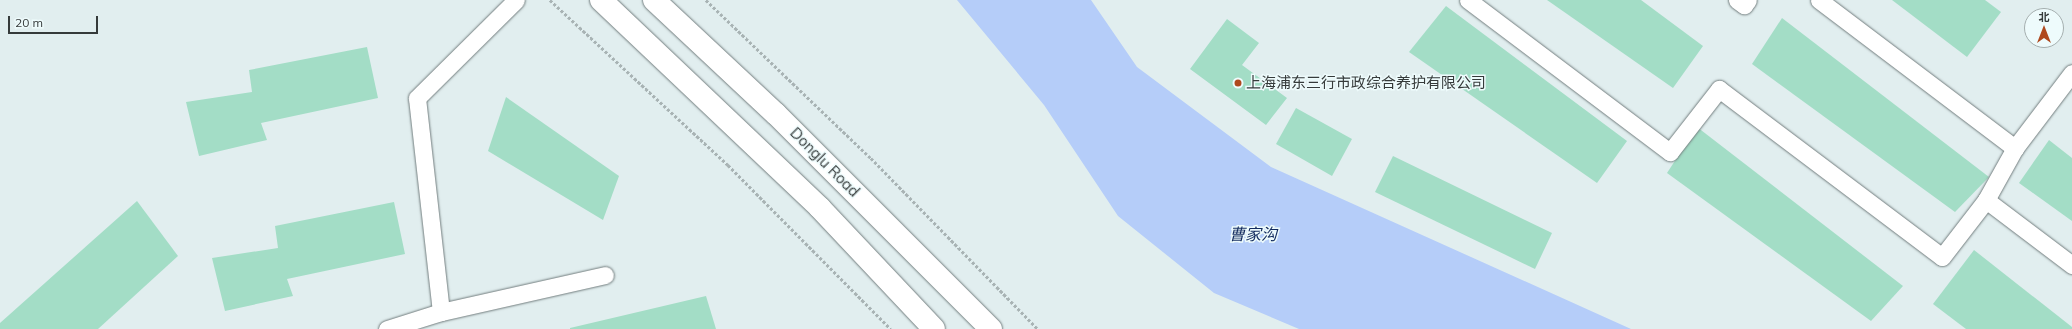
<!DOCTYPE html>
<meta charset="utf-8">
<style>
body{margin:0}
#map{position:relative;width:2072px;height:329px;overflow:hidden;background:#e1eeef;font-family:Mulish,"Noto Sans SC",sans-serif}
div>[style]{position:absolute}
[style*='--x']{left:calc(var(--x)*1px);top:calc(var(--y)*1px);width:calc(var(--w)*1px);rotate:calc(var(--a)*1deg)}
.water>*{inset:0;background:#b5cdf9}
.building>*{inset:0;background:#a3ddc6}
.path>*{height:2.5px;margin-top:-1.25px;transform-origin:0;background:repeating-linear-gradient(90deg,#a8b3b4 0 3px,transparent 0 5px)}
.roads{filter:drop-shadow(0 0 1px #727d7e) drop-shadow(0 0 1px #727d7e)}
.service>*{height:17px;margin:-8.5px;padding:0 8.5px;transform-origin:8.5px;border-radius:8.5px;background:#fff}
.secondary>*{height:22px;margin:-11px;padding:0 11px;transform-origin:11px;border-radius:11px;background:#fff}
.dots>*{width:11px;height:11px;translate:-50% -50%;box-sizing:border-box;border:2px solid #eefbfc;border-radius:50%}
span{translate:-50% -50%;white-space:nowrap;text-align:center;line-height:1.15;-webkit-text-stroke:3px #eefbfc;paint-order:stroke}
.poi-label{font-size:15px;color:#353a3a}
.left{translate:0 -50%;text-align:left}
.street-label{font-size:15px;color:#353a3a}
.water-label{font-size:16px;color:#122b5f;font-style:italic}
.north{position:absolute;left:2024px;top:8px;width:40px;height:40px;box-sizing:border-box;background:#eefbfc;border:1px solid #a4aeae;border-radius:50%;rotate:0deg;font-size:11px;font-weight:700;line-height:16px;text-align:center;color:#353a3a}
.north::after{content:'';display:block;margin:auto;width:14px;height:18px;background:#af491e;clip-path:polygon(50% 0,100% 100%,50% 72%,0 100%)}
.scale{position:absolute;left:8px;top:16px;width:90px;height:18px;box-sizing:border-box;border:2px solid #353a3a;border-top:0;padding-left:5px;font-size:12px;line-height:14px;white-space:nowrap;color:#353a3a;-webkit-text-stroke:3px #eefbfc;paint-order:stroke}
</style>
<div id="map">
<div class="water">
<i style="clip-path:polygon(957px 0,1091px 0,1137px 67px,1271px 167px,1631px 329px,1299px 329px,1214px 293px,1118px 216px,1044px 105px)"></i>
</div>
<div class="building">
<i style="clip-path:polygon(1547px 0,1641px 0,1703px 46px,1673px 88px)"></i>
<i style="clip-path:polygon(1892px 0,1985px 0,2001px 12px,1967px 57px)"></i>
<i style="clip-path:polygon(1446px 6px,1627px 141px,1597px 183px,1409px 52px)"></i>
<i style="clip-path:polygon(1782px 18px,1989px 177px,1955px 212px,1752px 64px)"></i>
<i style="clip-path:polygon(1227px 19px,1259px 43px,1242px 65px,1287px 98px,1266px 125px,1190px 69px)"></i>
<i style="clip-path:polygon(367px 47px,378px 98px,261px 123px,267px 140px,199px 156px,186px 102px,252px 92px,249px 70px)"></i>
<i style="clip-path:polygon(506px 97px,619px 176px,603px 220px,488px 151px)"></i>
<i style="clip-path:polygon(1296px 108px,1352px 139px,1332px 176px,1276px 144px)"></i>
<i style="clip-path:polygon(1697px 127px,1903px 286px,1871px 321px,1667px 173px)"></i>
<i style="clip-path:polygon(2049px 140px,2072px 158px,2072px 221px,2019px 183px)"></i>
<i style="clip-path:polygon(1393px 156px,1552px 233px,1535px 269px,1375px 192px)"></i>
<i style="clip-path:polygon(137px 201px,178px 256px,98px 329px,0 329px,0 323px)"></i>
<i style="clip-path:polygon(394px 202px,405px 254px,287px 279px,293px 296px,225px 311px,212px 258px,278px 248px,275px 226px)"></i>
<i style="clip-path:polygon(1974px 250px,2072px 327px,2072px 329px,1966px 329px,1933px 304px)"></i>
<i style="clip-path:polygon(706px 296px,716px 329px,570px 329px,570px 328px)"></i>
</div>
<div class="path">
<i style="--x:550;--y:0;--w:243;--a:42.8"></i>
<i style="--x:728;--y:165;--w:231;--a:45.2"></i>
<i style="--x:706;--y:0;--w:228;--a:43.8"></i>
<i style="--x:871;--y:158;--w:239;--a:45.7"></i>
</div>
<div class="roads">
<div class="service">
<i style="--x:1468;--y:0;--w:253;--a:37"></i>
<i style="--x:1670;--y:152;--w:80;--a:-52.1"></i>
<i style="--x:1719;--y:89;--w:279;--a:37"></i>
<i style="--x:1942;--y:257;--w:72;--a:-52.3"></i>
<i style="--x:1986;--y:200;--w:108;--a:37.1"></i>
<i style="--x:1737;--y:0;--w:9;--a:36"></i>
<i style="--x:1744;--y:5;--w:6;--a:-51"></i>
<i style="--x:1819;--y:0;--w:246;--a:37.1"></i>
<i style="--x:2015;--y:148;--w:94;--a:-52.8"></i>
<i style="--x:1986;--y:200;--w:60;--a:-60.9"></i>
<i style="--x:441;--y:312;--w:215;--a:-96.4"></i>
<i style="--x:417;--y:98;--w:139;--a:-44.7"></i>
<i style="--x:387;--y:329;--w:57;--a:-17.5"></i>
<i style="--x:441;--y:312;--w:168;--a:-12.7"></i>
</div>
<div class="secondary">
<i style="--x:601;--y:0;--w:302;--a:43.5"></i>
<i style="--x:820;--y:208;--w:166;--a:46.7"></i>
<i style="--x:654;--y:0;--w:167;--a:43.1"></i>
<i style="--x:776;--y:114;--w:304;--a:45"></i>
</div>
</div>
<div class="dots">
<i style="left:1238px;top:83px;background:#af491e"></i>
</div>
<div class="poi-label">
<span class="left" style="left:1246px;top:83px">上海浦东三行市政综合养护有限公司</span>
</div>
<div class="street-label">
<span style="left:825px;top:162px;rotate:45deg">Donglu Road</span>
</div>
<div class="water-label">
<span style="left:1253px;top:234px">曹家沟</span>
</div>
<div class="north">北</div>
<div class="scale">20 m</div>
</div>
